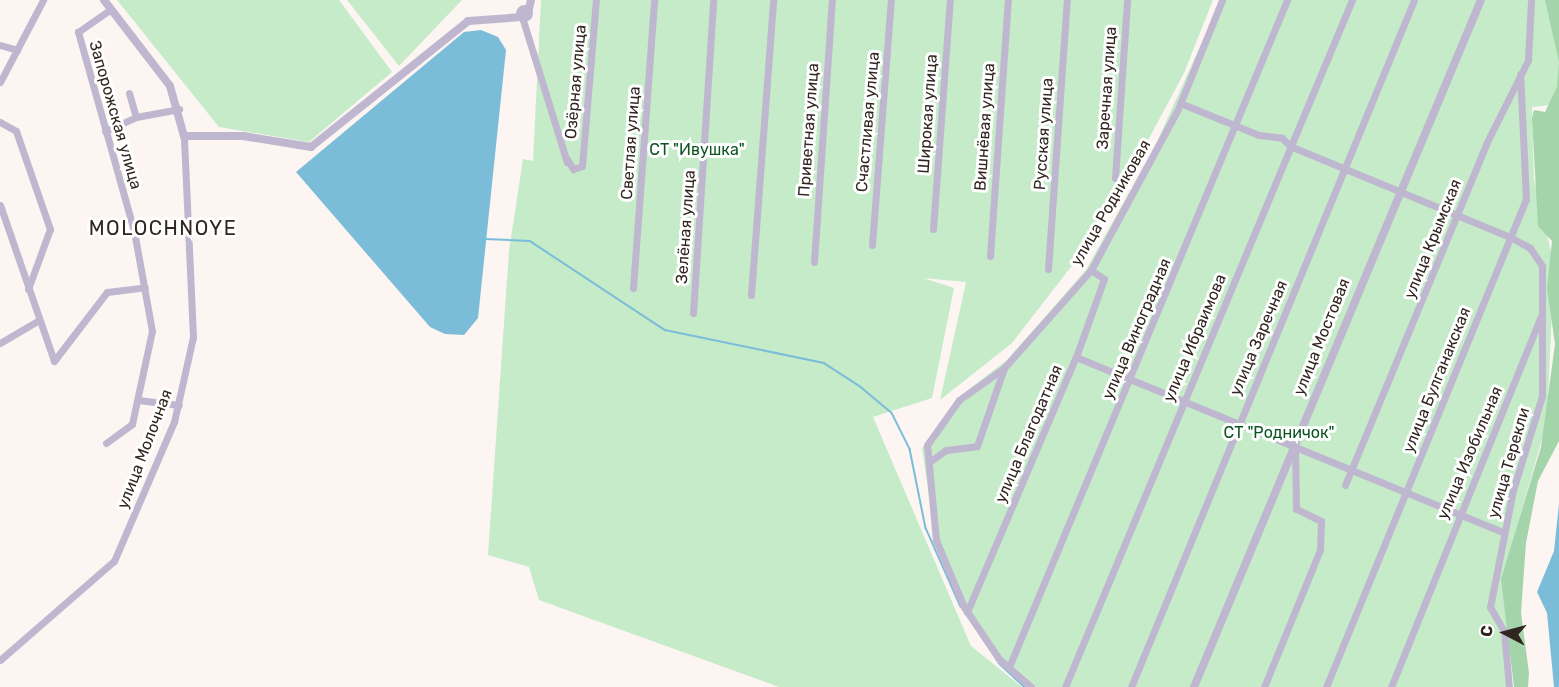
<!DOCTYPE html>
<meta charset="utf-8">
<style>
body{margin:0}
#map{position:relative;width:1559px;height:687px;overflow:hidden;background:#fcf5f2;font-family:Rubik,sans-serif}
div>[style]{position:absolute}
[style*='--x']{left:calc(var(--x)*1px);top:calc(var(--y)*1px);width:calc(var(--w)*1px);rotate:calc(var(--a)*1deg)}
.green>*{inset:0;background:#c5ebc9}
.forest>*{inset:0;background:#a4d4a9}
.water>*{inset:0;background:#7bbdd9}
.stream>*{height:1.5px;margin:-0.75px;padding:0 0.75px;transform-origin:0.75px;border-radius:0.75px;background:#7bbdd9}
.minor>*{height:7px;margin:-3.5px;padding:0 3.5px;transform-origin:3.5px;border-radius:3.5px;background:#bfb7cf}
.tertiary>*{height:8px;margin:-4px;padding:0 4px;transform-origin:4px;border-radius:4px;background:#bfb7cf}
.tertiary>.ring{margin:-4px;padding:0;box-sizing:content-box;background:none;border:8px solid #bfb7cf;border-radius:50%}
span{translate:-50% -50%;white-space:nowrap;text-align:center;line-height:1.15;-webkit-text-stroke:6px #fff;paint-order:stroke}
.street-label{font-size:16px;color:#312520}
.park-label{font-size:16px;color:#0a5420}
.quarter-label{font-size:20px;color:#312520;letter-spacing:1.5px}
.north{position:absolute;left:1475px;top:603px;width:60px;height:60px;-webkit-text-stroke:4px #fff;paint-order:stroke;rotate:276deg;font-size:16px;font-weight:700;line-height:24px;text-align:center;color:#312520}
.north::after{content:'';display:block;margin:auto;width:21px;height:27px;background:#312520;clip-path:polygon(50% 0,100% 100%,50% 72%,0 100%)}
</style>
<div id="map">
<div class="green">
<i style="clip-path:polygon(117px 0,339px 0,392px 72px,309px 142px,219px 127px)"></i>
<i style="clip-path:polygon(347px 0,462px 0,399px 66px)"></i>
<i style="clip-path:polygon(541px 0,1213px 0,1184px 73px,1123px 187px,1084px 250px,1012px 343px,940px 400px,966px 282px,923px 278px,954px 288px,932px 398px,873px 417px,971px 646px,1022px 687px,779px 687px,539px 600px,529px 567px,488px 555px,509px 251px,523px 159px,533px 161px)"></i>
<i style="clip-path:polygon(1221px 0,1550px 0,1559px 50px,1559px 104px,1532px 107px,1534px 179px,1554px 265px,1547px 422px,1509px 554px,1506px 687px,1036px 687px,1004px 661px,962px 600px,936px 543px,922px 448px,959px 397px,1007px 360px,1086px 270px,1155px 146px)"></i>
</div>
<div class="forest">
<i style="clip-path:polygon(1545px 0,1559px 0,1559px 441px,1538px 481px,1526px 543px,1521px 613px,1529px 673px,1528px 687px,1514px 687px,1501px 579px,1541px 447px,1555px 344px,1547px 289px,1552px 241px,1538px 226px,1532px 118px,1534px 110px,1545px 112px,1557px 87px,1559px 62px)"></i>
</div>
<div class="water">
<i style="clip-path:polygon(481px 30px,498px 37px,506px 50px,478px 318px,464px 335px,445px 334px,430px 327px,296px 172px,464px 32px)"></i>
<i style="clip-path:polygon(1559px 504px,1559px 687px,1554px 687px,1547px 613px,1537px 592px,1554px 551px)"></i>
</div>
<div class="stream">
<i style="--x:485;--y:239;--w:45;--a:2.5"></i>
<i style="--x:530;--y:241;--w:162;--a:33.4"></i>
<i style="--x:665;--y:330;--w:162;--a:11.7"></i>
<i style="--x:824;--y:363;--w:44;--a:33"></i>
<i style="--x:861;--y:387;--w:40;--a:40"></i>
<i style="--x:892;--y:413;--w:40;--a:63.4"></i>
<i style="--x:910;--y:449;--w:81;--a:78.6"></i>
<i style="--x:926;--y:528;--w:86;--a:66.1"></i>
<i style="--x:999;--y:663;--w:35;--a:43"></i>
</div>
<div class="minor">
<i style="--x:522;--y:17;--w:152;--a:72.8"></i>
<i style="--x:0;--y:45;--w:18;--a:16"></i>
<i style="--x:0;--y:82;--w:93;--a:-62.3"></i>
<i style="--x:129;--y:93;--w:25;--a:74"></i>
<i style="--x:1180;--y:103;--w:85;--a:22.1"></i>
<i style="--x:1259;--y:135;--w:23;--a:7"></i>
<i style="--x:1282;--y:138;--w:11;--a:45"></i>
<i style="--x:1290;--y:146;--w:240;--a:22.5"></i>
<i style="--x:1512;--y:238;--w:21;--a:29"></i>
<i style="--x:1530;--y:248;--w:22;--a:56"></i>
<i style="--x:1542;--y:266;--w:130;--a:90"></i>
<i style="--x:1542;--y:396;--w:98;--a:107.1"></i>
<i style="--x:1513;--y:490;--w:119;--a:101.1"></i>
<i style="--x:1490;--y:607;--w:28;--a:60"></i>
<i style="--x:1504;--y:631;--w:56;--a:84.9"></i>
<i style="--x:0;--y:122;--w:18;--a:29"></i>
<i style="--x:16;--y:131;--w:104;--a:70.9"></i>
<i style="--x:50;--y:229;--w:64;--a:110.1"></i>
<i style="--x:105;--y:131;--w:34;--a:-24"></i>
<i style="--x:136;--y:117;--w:44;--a:-10.5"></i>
<i style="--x:567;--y:159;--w:12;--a:59"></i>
<i style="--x:573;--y:169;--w:9;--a:-18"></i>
<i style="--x:582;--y:166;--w:167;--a:-85.2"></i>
<i style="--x:1115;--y:178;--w:178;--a:-86.1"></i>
<i style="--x:0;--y:205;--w:165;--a:70.9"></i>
<i style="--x:54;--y:361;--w:87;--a:-52.5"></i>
<i style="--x:107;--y:292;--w:38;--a:-7"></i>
<i style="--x:933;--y:229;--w:230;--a:-85.8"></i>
<i style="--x:872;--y:245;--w:246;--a:-85.6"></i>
<i style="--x:990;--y:256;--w:257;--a:-86"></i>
<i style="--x:814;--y:262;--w:263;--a:-86.1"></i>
<i style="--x:1048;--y:269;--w:270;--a:-86"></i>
<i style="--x:633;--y:288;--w:289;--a:-85.8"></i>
<i style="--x:751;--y:295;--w:296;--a:-85.7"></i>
<i style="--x:693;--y:313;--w:314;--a:-86.3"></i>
<i style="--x:0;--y:343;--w:45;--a:-30.5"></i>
<i style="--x:1076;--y:357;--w:461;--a:22.3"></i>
<i style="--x:138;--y:400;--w:41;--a:7"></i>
<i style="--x:106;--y:443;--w:32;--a:-36"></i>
<i style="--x:132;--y:424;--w:95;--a:-77.9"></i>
<i style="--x:152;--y:331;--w:102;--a:-100.2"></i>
<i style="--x:134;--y:231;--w:207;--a:-105.7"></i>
<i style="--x:78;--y:32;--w:40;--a:-34.9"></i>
<i style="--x:929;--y:462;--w:21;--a:-35"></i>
<i style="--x:946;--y:450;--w:31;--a:-7"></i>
<i style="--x:977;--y:446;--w:83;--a:-70.9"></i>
<i style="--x:1345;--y:485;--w:369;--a:-67.5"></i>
<i style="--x:1486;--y:144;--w:94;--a:-63.4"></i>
<i style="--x:1528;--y:60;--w:60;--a:-87.1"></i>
<i style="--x:967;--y:612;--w:277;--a:-66.9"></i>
<i style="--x:1076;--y:357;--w:83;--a:-70.3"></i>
<i style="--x:1104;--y:279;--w:16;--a:-145"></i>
<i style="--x:0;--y:660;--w:151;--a:-41"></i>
<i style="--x:114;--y:561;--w:151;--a:-66.7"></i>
<i style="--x:174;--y:422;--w:87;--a:-77.4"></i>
<i style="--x:193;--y:337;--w:201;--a:-92.6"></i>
<i style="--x:1009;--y:667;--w:723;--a:-67.37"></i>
<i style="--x:1031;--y:687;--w:43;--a:-138.8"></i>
<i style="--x:999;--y:659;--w:63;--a:-123.9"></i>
<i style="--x:964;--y:607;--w:73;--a:-112.7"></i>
<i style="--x:936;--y:540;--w:95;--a:-95.4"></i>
<i style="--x:927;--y:445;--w:55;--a:-54.6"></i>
<i style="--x:959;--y:400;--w:55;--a:-35.4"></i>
<i style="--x:1004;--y:368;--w:131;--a:-48.4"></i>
<i style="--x:1091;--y:270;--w:183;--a:-61.6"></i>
<i style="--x:1178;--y:109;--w:118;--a:-68"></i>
<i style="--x:1065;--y:687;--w:745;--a:-67.33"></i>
<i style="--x:1131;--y:687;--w:743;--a:-67.61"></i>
<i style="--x:1264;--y:687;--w:148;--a:-67.8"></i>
<i style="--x:1320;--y:550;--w:29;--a:-88"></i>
<i style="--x:1321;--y:521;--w:28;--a:-154"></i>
<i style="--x:1296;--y:509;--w:61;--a:-90.9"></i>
<i style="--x:1326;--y:687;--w:527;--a:-67.71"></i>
<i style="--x:1526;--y:199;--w:125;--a:-92.7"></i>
<i style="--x:1391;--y:687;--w:398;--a:-68"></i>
</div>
<div class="tertiary">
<i style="--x:104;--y:0;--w:108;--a:52.5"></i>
<i style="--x:170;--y:86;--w:52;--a:74.4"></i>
<i style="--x:184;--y:136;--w:59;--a:0"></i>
<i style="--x:243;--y:136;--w:69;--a:9.2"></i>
<i style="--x:311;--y:147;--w:201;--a:-38.7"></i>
<i style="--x:468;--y:21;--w:54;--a:-4.2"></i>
<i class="ring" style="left:519.5px;top:8.5px;width:1px;height:1px"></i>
<i style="--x:528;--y:13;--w:13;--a:-77"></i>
<i style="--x:1194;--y:687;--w:745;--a:-67.33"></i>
</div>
<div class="street-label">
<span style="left:576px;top:82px;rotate:-85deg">Озёрная улица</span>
<span style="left:1107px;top:88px;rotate:-86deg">Заречная улица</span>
<span style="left:928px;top:114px;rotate:-86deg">Широкая улица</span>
<span style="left:115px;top:115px;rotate:74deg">Запорожская улица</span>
<span style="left:868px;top:122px;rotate:-85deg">Счастливая улица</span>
<span style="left:985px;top:127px;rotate:-86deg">Вишнёвая улица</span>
<span style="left:809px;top:130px;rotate:-86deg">Приветная улица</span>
<span style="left:1044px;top:134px;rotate:-86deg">Русская улица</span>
<span style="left:631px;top:143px;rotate:-86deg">Светлая улица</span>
<span style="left:1111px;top:203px;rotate:-60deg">улица Родниковая</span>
<span style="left:686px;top:227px;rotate:-86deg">Зелёная улица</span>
<span style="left:1433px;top:239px;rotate:-68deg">улица Крымская</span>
<span style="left:1137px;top:329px;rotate:-67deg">улица Виноградная</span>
<span style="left:1322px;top:337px;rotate:-68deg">улица Мостовая</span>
<span style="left:1195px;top:338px;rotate:-67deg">улица Ибраимова</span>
<span style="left:1259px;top:338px;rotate:-67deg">улица Заречная</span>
<span style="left:1437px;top:380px;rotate:-68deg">улица Булганакская</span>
<span style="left:1029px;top:434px;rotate:-67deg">улица Благодатная</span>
<span style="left:145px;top:449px;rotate:-69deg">улица Молочная</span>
<span style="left:1470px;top:453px;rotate:-67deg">улица Изобильная</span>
<span style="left:1509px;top:463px;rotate:-74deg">улица Терекли</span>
</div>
<div class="park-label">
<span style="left:697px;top:150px">СТ "Ивушка"</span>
<span style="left:1279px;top:433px">СТ "Родничок"</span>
</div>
<div class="quarter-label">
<span style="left:163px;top:228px">MOLOCHNOYE</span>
</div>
<div class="north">С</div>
</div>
